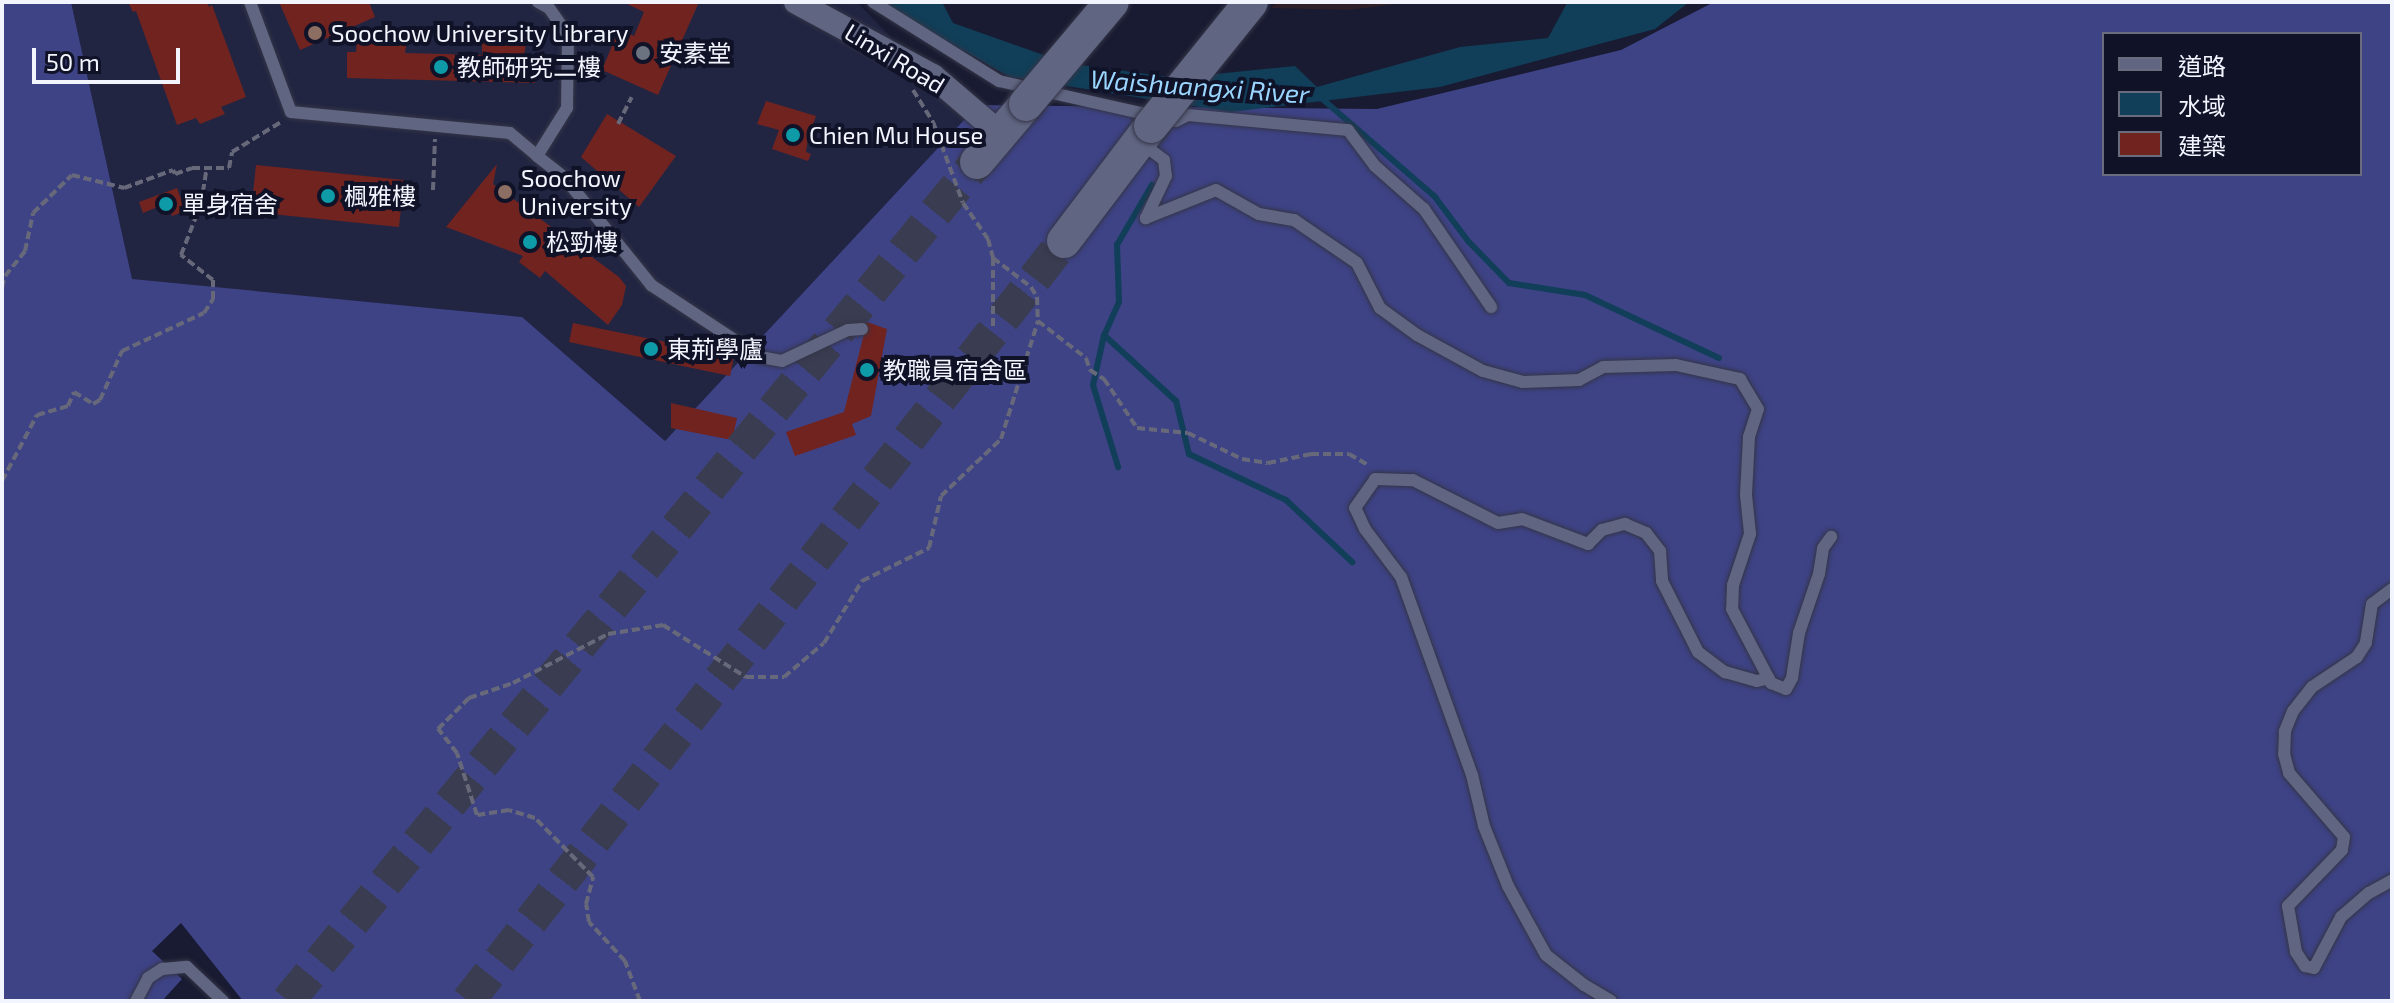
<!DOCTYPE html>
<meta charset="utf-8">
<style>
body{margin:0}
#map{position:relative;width:2394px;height:1003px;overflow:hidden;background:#191b32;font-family:"Exo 2","Noto Sans TC",sans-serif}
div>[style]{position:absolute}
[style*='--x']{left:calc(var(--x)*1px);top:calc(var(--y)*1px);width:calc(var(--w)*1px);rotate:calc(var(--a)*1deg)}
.built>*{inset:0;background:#222542}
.industrial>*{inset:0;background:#2f1f28}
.forest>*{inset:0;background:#3e4386}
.water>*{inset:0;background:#113e58}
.stream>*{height:6px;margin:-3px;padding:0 3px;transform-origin:3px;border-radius:3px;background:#113e58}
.building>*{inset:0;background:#712320}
.secondary-tunnel>*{height:34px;margin-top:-17px;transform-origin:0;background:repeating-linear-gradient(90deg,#3a3c51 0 34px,transparent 0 51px)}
.path>*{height:4px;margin-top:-2px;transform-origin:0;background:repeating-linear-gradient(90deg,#67697b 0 8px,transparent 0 12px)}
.roads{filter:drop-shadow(0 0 2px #343547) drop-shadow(0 0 2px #343547)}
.service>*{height:12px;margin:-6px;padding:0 6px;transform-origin:6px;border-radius:6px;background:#606581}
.minor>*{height:24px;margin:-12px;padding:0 12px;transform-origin:12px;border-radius:12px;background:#606581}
.secondary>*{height:34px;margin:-17px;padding:0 17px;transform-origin:17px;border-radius:17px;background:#606581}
.bridges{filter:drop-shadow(0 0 2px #343547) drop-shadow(0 0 2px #343547)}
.secondary-bridge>*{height:34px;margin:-17px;padding:0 17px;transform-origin:17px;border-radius:17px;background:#606581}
.dots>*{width:22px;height:22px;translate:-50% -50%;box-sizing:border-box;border:4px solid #101228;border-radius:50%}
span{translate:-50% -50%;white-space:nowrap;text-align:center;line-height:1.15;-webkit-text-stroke:8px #101228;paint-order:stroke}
.poi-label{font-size:24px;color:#f2f4fe}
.left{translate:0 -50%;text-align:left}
.street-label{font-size:24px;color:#f2f4fe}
.water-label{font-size:26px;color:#9ad6ff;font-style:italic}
.frame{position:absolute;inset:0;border:4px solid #f2f4fe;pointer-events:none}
.legend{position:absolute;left:2102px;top:32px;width:260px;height:144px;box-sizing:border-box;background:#101228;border:2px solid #6a6c7e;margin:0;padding:10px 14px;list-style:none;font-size:24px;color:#f2f4fe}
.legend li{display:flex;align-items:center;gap:16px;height:40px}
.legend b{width:40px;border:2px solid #6a6c7e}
.scale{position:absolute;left:32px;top:48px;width:148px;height:36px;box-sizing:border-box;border:4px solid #f2f4fe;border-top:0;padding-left:10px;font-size:24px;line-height:28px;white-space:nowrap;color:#f2f4fe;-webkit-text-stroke:6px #101228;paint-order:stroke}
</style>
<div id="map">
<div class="built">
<i style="clip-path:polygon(71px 2px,857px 2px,920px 68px,978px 105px,665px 441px,522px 317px,132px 280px)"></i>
</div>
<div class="industrial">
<i style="clip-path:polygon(1276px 2px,1411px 2px,1349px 10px,1271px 8px)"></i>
</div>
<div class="forest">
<i style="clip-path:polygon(evenodd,2px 2px,71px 2px,132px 279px,522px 317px,665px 441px,978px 105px,1377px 109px,1621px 50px,1714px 2px,2392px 2px,2392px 1001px,243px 1001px,181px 923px,152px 951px,182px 979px,162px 1001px,2px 1001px,2px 2px,2104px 34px,2360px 34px,2360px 174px,2104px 174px,2104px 34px)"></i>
</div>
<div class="water">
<i style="clip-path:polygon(878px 2px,942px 2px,953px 23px,1066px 63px,1176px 78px,1295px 66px,1317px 87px,1460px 47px,1548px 38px,1567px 3px,1572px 2px,1689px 2px,1655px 29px,1440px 87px,1231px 112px,1010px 77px)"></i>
</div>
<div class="stream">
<i style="--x:1319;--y:96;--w:154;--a:41"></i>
<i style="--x:1435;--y:197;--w:55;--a:53.1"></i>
<i style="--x:1468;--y:241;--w:59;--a:45.7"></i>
<i style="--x:1509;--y:283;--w:77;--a:9"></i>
<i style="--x:1585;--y:295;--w:148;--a:25.2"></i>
<i style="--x:1152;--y:185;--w:69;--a:120.3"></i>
<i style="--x:1117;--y:245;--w:57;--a:88"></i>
<i style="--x:1119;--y:302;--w:36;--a:114"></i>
<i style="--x:1104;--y:335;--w:98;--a:42.5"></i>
<i style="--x:1176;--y:401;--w:55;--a:76.2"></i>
<i style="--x:1189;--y:454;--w:107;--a:25.4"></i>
<i style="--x:1286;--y:500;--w:91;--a:43.2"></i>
<i style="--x:1104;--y:335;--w:51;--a:102.4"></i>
<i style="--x:1093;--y:385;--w:86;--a:73"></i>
</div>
<div class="building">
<i style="clip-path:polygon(128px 2px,207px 2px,209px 7px,212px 5px,246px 97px,221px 107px,225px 114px,200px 124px,196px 118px,177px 125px,136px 11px,133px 12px)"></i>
<i style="clip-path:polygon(279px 2px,369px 2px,375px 17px,300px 50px)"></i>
<i style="clip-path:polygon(623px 2px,699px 2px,658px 95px,602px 70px,619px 29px,634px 36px,644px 12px)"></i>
<i style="clip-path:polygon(357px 39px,407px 41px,405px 53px,482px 55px,482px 42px,526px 43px,524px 56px,535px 56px,535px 83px,347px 78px,347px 52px,356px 52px)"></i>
<i style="clip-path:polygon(766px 101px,816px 116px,808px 139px,806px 152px,811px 154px,808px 161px,772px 149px,779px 130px,757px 124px)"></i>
<i style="clip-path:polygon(607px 114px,676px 156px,639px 207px,581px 157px)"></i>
<i style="clip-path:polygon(497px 164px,493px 184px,619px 277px,626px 286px,622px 305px,608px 325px,545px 271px,540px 278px,519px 262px,523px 256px,446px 227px)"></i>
<i style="clip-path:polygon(256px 165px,404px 180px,399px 227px,251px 212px)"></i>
<i style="clip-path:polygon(177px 188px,181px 199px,189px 196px,194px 208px,172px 216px,170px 212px,163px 215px,160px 206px,143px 213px,139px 202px)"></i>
<i style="clip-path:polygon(867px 322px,887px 329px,871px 416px,852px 424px,856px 435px,795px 456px,786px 432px,844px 412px)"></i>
<i style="clip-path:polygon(573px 323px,734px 356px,730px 376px,569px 342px)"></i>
<i style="clip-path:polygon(671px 403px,737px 418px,732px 440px,671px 428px)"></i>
</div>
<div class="secondary-tunnel">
<i style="--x:288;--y:1001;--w:1086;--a:-50.61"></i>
<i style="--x:468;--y:1001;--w:966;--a:-51.9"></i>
</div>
<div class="path">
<i style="--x:913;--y:90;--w:38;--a:58"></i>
<i style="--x:933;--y:122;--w:86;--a:69.7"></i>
<i style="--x:963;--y:203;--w:44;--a:55.2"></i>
<i style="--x:988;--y:239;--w:20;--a:75"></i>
<i style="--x:993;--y:258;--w:48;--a:37.3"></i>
<i style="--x:1031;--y:287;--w:12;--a:59"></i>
<i style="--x:1037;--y:297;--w:24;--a:88"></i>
<i style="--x:1038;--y:321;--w:61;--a:37.6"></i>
<i style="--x:1086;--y:358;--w:13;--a:72"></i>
<i style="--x:1090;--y:370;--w:17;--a:33"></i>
<i style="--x:1104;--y:379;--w:59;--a:56"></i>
<i style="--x:1137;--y:428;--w:51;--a:5.6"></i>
<i style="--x:1188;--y:433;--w:60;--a:25.7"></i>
<i style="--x:1242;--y:459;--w:26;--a:9"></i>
<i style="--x:1268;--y:463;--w:44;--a:-11.8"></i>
<i style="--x:1311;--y:454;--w:38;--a:0"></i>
<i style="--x:1349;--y:454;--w:22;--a:30"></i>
<i style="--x:618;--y:124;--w:30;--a:-63"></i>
<i style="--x:433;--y:190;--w:51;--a:-87.8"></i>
<i style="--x:993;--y:258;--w:68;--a:90"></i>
<i style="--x:2;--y:288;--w:12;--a:-76"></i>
<i style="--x:5;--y:276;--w:32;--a:-51"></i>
<i style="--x:25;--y:251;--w:39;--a:-78"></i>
<i style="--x:33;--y:213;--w:54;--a:-44.3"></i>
<i style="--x:72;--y:175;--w:54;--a:14"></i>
<i style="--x:124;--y:188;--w:52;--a:-20.2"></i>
<i style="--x:173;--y:170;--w:4;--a:63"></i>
<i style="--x:175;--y:174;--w:18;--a:-19"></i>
<i style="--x:192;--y:168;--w:37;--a:0"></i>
<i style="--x:229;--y:168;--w:16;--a:-79"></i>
<i style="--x:232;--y:152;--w:57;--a:-31.5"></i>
<i style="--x:2;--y:481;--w:75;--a:-62.1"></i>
<i style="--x:37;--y:415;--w:32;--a:-16"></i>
<i style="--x:68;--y:406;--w:15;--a:-67"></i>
<i style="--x:74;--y:392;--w:22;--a:32"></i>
<i style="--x:93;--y:404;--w:8;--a:-30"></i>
<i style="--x:100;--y:400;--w:54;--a:-65.8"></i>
<i style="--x:122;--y:351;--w:90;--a:-24.9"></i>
<i style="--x:204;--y:313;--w:17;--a:-57"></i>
<i style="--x:213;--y:299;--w:19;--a:-90"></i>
<i style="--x:213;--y:280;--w:41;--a:-142"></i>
<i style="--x:181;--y:255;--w:55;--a:-68.6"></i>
<i style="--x:201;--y:204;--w:37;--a:-81"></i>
<i style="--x:640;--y:1001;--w:43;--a:-110.6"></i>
<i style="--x:625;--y:961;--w:53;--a:-132.7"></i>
<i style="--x:589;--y:922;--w:18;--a:-99"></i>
<i style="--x:586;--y:904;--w:28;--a:-75"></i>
<i style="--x:593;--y:877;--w:83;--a:-134.5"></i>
<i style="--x:535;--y:818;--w:27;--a:-163"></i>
<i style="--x:509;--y:810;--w:32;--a:171"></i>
<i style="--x:477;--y:815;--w:65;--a:-107.9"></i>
<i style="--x:457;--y:753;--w:31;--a:-128"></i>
<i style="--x:438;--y:729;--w:44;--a:-45"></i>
<i style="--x:469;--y:698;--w:46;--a:-18.8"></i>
<i style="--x:513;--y:683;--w:107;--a:-27.3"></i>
<i style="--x:608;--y:634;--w:56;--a:-9.3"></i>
<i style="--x:663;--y:625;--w:98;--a:32.1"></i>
<i style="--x:746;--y:677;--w:38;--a:0"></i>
<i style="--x:784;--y:677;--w:52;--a:-40.4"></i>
<i style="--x:824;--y:643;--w:73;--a:-58.5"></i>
<i style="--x:862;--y:581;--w:75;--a:-26.2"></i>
<i style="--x:929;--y:548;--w:53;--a:-77"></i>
<i style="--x:941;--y:496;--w:83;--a:-43.5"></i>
<i style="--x:1001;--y:439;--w:124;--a:-72.6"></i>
</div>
<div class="roads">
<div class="service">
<i style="--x:250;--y:2;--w:117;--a:69.6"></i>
<i style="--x:291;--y:112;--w:220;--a:5.5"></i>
<i style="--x:510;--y:133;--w:35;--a:40"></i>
<i style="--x:537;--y:156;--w:57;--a:-58"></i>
<i style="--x:567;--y:108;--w:73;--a:-89.2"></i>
<i style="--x:568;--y:35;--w:33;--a:-125"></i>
<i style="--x:549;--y:8;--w:13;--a:-151"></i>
<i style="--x:873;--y:2;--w:149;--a:32.1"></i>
<i style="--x:999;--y:81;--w:181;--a:12.7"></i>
<i style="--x:1176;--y:121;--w:13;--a:-27"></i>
<i style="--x:1188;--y:115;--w:161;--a:5.4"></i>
<i style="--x:1348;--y:130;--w:45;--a:53.1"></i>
<i style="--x:1375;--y:166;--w:65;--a:41.3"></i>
<i style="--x:1424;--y:209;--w:119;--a:55.6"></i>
<i style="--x:1152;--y:151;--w:15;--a:37"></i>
<i style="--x:1164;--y:160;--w:16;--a:83"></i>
<i style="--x:1166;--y:176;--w:47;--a:115.5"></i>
<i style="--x:1146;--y:218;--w:75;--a:-21.8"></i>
<i style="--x:1216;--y:190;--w:49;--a:29.2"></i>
<i style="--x:1259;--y:214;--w:36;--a:10"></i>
<i style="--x:1294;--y:220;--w:76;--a:34.3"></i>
<i style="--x:1357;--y:263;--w:51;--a:62.9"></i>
<i style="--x:1380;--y:308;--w:46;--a:36.1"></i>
<i style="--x:1417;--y:335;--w:75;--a:28.6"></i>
<i style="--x:1483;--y:371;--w:41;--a:15.4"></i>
<i style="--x:1523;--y:382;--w:56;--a:-2"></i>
<i style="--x:1579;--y:380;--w:27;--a:-28"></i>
<i style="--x:1603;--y:367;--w:73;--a:-1.6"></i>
<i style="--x:1676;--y:365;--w:66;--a:12.3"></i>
<i style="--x:1740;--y:379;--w:35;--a:59"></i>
<i style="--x:1758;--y:409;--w:29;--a:108"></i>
<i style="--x:1749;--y:437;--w:58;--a:93"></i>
<i style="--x:1746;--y:495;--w:39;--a:84"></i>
<i style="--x:1750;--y:534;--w:54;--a:108.4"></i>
<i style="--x:1733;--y:585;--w:24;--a:92"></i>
<i style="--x:1732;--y:609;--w:84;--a:62.2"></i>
<i style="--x:1771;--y:683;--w:16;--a:22"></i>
<i style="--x:1786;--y:689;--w:13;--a:-61"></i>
<i style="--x:1792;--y:678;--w:46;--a:-81.2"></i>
<i style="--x:1799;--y:633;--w:62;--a:-71.3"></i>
<i style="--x:1819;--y:574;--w:26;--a:-81"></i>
<i style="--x:1823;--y:548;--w:14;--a:-54"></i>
<i style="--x:537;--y:156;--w:34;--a:38"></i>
<i style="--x:564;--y:177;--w:139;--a:51.1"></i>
<i style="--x:651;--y:285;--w:131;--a:33.4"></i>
<i style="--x:760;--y:357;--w:22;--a:10"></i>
<i style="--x:782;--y:361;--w:73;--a:-25.2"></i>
<i style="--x:848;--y:330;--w:14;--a:-4"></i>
<i style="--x:2392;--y:589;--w:25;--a:143"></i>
<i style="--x:2372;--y:604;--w:39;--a:99"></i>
<i style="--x:2366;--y:643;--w:17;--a:123"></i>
<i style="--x:2357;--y:657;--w:54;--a:146.3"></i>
<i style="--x:2312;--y:687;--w:31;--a:128"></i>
<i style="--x:2293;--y:711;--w:22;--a:112"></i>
<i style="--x:2285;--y:731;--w:23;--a:92"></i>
<i style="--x:2284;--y:754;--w:20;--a:75"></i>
<i style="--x:2289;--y:773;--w:84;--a:49.3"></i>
<i style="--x:2344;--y:837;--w:13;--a:99"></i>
<i style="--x:2342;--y:850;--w:78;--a:134"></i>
<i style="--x:2288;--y:906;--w:47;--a:80.1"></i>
<i style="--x:2296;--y:952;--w:17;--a:57"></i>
<i style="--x:2305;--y:966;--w:9;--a:13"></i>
<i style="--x:2314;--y:968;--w:58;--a:-62.1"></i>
<i style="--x:2341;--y:917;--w:37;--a:-41"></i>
<i style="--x:2369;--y:893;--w:26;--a:-29"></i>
<i style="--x:136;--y:1001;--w:26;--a:-62"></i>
<i style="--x:148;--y:978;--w:17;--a:-33"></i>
<i style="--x:162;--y:969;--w:25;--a:-5"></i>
<i style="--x:187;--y:967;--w:50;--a:43.4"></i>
<i style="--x:1611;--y:1001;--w:31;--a:-149"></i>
<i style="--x:1584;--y:985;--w:48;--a:-141.7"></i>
<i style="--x:1546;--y:955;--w:79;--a:-118.8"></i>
<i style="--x:1508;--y:886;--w:65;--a:-111.8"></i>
<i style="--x:1484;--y:826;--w:52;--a:-103.2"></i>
<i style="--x:1472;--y:775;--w:210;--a:-109.7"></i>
<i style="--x:1401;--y:577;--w:60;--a:-126.9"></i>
<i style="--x:1365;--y:529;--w:23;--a:-115"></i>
<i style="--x:1355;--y:508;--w:35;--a:-55"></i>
<i style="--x:1375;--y:479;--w:38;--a:2"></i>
<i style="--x:1413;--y:480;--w:95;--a:26.8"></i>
<i style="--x:1498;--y:523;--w:24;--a:-9"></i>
<i style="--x:1522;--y:519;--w:71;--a:20.7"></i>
<i style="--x:1588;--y:544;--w:20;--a:-45"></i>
<i style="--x:1602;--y:530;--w:24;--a:-15"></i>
<i style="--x:1625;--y:524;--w:23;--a:23"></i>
<i style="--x:1646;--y:533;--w:23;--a:52"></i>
<i style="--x:1660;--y:551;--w:30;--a:86"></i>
<i style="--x:1662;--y:581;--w:80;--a:63.1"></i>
<i style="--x:1698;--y:652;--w:34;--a:37"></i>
<i style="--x:1725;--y:672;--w:33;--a:16"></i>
<i style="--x:1757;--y:681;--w:12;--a:-14"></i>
</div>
<div class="minor">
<i style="--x:796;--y:2;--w:156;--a:28.4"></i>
<i style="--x:933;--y:76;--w:72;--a:40.5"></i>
</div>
<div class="secondary">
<i style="--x:977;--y:162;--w:76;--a:-49.8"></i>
<i style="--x:1064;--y:241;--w:144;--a:-52.9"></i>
</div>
</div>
<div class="bridges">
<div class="secondary-bridge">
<i style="--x:1026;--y:104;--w:133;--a:-49.9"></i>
<i style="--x:1151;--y:126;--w:159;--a:-51.1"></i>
</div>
</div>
<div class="dots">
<i style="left:315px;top:33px;background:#8d6e63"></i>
<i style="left:643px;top:53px;background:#6b7280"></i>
<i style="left:441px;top:67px;background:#0f9aa8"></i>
<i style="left:793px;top:135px;background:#0f9aa8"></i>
<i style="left:505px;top:192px;background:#8d6e63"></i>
<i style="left:328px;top:196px;background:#0f9aa8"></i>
<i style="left:166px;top:204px;background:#0f9aa8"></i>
<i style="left:530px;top:242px;background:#0f9aa8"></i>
<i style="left:651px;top:349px;background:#0f9aa8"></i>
<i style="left:867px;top:370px;background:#0f9aa8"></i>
</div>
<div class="poi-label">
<span class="left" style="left:331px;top:33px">Soochow University Library</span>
<span class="left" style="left:659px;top:53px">安素堂</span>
<span class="left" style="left:457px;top:67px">教師研究二樓</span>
<span class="left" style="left:809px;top:135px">Chien Mu House</span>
<span class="left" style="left:521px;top:192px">Soochow<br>University</span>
<span class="left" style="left:344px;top:196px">楓雅樓</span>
<span class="left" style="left:182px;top:204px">單身宿舍</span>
<span class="left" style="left:546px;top:242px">松勁樓</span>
<span class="left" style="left:667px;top:349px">東荊學廬</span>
<span class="left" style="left:883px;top:370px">教職員宿舍區</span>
</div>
<div class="street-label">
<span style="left:895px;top:58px;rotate:31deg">Linxi Road</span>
</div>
<div class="water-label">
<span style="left:1200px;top:86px;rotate:4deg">Waishuangxi River</span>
</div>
<div class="frame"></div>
<ul class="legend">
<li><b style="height:10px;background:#606581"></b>道路</li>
<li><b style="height:22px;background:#113e58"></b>水域</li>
<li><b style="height:22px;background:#712320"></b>建築</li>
</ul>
<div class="scale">50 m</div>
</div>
